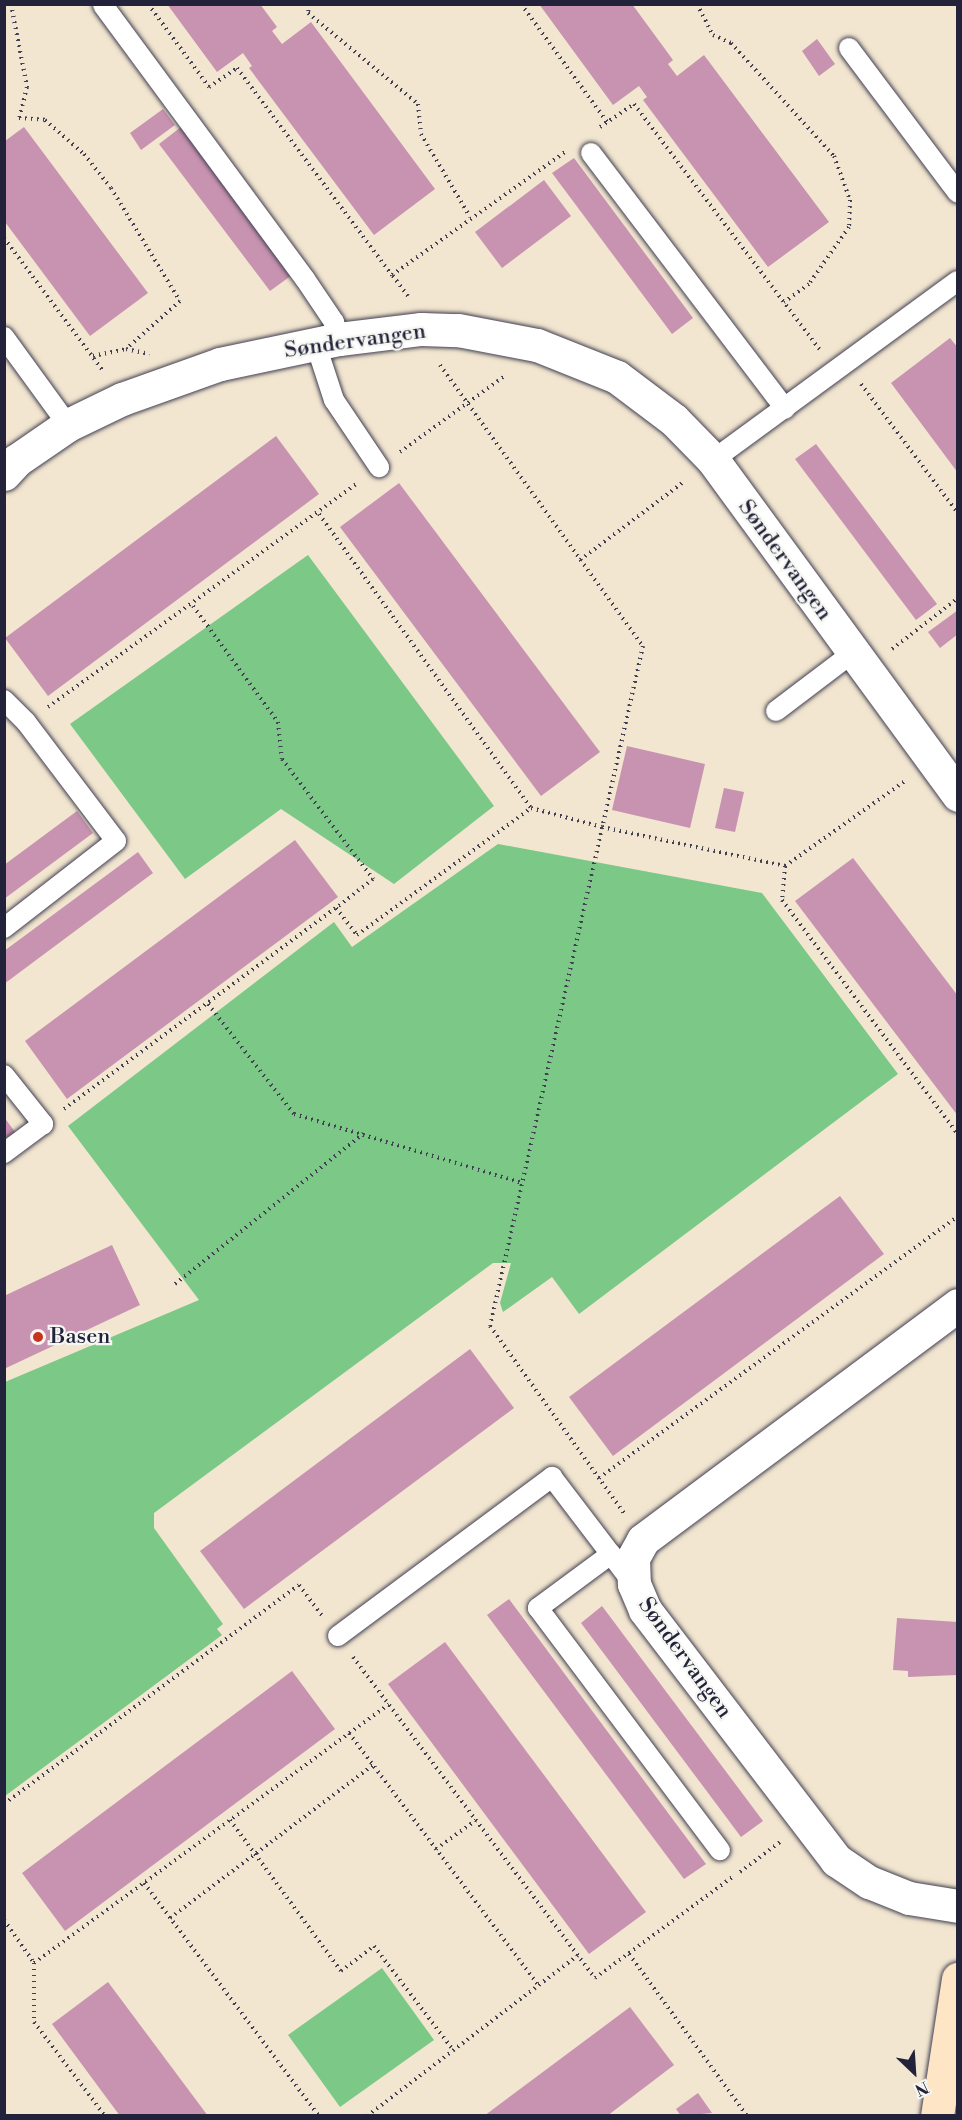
<!DOCTYPE html>
<meta charset="utf-8">
<style>
body{margin:0}
#map{position:relative;width:962px;height:2120px;overflow:hidden;background:#f2e6d0;font-family:"Libre Bodoni",serif}
div>[style]{position:absolute}
[style*='--x']{left:calc(var(--x)*1px);top:calc(var(--y)*1px);width:calc(var(--w)*1px);rotate:calc(var(--a)*1deg)}
.green>*{inset:0;background:#7cc987}
.building>*{inset:0;background:#c893b0}
.path>*{height:4px;margin-top:-2px;transform-origin:0;background:repeating-linear-gradient(90deg,#413f51 0 1.5px,transparent 0 6px)}
.roads{filter:drop-shadow(0 0 2px #413f51) drop-shadow(0 0 2px #413f51)}
.lane>*{height:20px;margin:-10px;padding:0 10px;transform-origin:10px;border-radius:10px;background:#fff}
.street>*{height:33px;margin:-16.5px;padding:0 16.5px;transform-origin:16.5px;border-radius:16.5px;background:#fff}
.secondary>*{height:33px;margin:-16.5px;padding:0 16.5px;transform-origin:16.5px;border-radius:16.5px;background:#fde5c5}
.dots>*{width:16px;height:16px;translate:-50% -50%;box-sizing:border-box;border:3px solid #f6f6f2;border-radius:50%}
span{translate:-50% -50%;white-space:nowrap;text-align:center;line-height:1.15;-webkit-text-stroke:4.5px #f6f6f2;paint-order:stroke}
.street-label{font-size:22px;color:#22223b}
.poi-label{font-size:22px;color:#22223b}
.left{translate:0 -50%;text-align:left}
.frame{position:absolute;inset:0;border:6px solid #22223b;pointer-events:none}
.north{position:absolute;left:884px;top:2042px;width:60px;height:60px;-webkit-text-stroke:4px #f6f6f2;paint-order:stroke;rotate:155deg;font-size:16px;font-weight:700;line-height:24px;text-align:center;color:#22223b}
.north::after{content:'';display:block;margin:auto;width:21px;height:27px;background:#22223b;clip-path:polygon(50% 0,100% 100%,50% 72%,0 100%)}
</style>
<div id="map">
<div class="green">
<i style="clip-path:polygon(308px 555px,494px 806px,394px 884px,281px 809px,185px 879px,70px 724px)"></i>
<i style="clip-path:polygon(498px 844px,762px 893px,898px 1074px,579px 1314px,552px 1277px,503px 1312px,500px 1303px,511px 1263px,493px 1263px,154px 1513px,154px 1528px,223px 1624px,217px 1629px,222px 1635px,5px 1796px,5px 1382px,199px 1300px,68px 1126px,334px 922px,352px 947px)"></i>
<i style="clip-path:polygon(382px 1968px,434px 2040px,340px 2107px,288px 2035px)"></i>
</div>
<div class="building">
<i style="clip-path:polygon(167px 4px,260px 4px,277px 27px,272px 31px,282px 44px,311px 22px,435px 189px,374px 235px,249px 68px,252px 66px,243px 53px,217px 72px)"></i>
<i style="clip-path:polygon(539px 4px,632px 4px,673px 60px,668px 64px,677px 76px,704px 55px,829px 222px,768px 267px,643px 100px,647px 97px,639px 86px,613px 105px)"></i>
<i style="clip-path:polygon(817px 39px,835px 64px,819px 76px,802px 51px)"></i>
<i style="clip-path:polygon(163px 109px,175px 125px,141px 150px,130px 133px)"></i>
<i style="clip-path:polygon(24px 127px,148px 293px,90px 336px,5px 222px,5px 141px)"></i>
<i style="clip-path:polygon(181px 127px,292px 275px,270px 291px,159px 144px)"></i>
<i style="clip-path:polygon(574px 158px,693px 318px,672px 334px,552px 173px)"></i>
<i style="clip-path:polygon(544px 180px,571px 216px,502px 268px,475px 232px)"></i>
<i style="clip-path:polygon(950px 338px,958px 348px,958px 473px,891px 383px)"></i>
<i style="clip-path:polygon(276px 436px,319px 494px,48px 696px,5px 638px)"></i>
<i style="clip-path:polygon(816px 444px,937px 604px,916px 620px,795px 459px)"></i>
<i style="clip-path:polygon(399px 483px,600px 752px,541px 796px,340px 527px)"></i>
<i style="clip-path:polygon(958px 610px,958px 634px,940px 648px,928px 632px)"></i>
<i style="clip-path:polygon(627px 746px,705px 764px,690px 828px,612px 810px)"></i>
<i style="clip-path:polygon(724px 788px,744px 792px,735px 832px,715px 828px)"></i>
<i style="clip-path:polygon(77px 811px,93px 833px,4px 899px,4px 865px)"></i>
<i style="clip-path:polygon(295px 840px,338px 897px,67px 1099px,25px 1041px)"></i>
<i style="clip-path:polygon(138px 852px,153px 873px,4px 984px,4px 951px)"></i>
<i style="clip-path:polygon(853px 858px,958px 996px,958px 1116px,795px 901px)"></i>
<i style="clip-path:polygon(4px 1117px,15px 1132px,4px 1139px)"></i>
<i style="clip-path:polygon(840px 1196px,884px 1254px,613px 1456px,569px 1397px)"></i>
<i style="clip-path:polygon(112px 1245px,140px 1305px,4px 1369px,4px 1296px)"></i>
<i style="clip-path:polygon(470px 1349px,514px 1408px,244px 1609px,200px 1551px)"></i>
<i style="clip-path:polygon(509px 1599px,706px 1864px,684px 1879px,487px 1615px)"></i>
<i style="clip-path:polygon(602px 1606px,763px 1821px,741px 1837px,581px 1623px)"></i>
<i style="clip-path:polygon(897px 1618px,958px 1622px,958px 1675px,908px 1677px,908px 1671px,893px 1670px)"></i>
<i style="clip-path:polygon(445px 1642px,646px 1912px,589px 1954px,388px 1684px)"></i>
<i style="clip-path:polygon(292px 1671px,335px 1729px,65px 1931px,22px 1873px)"></i>
<i style="clip-path:polygon(108px 1982px,208px 2116px,120px 2116px,52px 2024px)"></i>
<i style="clip-path:polygon(630px 2007px,674px 2065px,607px 2116px,484px 2116px)"></i>
<i style="clip-path:polygon(698px 2093px,712px 2113px,681px 2116px,676px 2109px)"></i>
</div>
<div class="path">
<i style="--x:11;--y:4;--w:85;--a:79.1"></i>
<i style="--x:27;--y:87;--w:32;--a:104"></i>
<i style="--x:19;--y:118;--w:26;--a:4"></i>
<i style="--x:45;--y:120;--w:52;--a:41.1"></i>
<i style="--x:84;--y:154;--w:43;--a:51.5"></i>
<i style="--x:111;--y:188;--w:132;--a:58.6"></i>
<i style="--x:180;--y:301;--w:72;--a:138.4"></i>
<i style="--x:126;--y:349;--w:24;--a:12"></i>
<i style="--x:148;--y:4;--w:103;--a:53.7"></i>
<i style="--x:209;--y:87;--w:34;--a:-34"></i>
<i style="--x:237;--y:68;--w:259;--a:53.2"></i>
<i style="--x:309;--y:4;--w:9;--a:96"></i>
<i style="--x:308;--y:13;--w:143;--a:39.6"></i>
<i style="--x:418;--y:104;--w:30;--a:84"></i>
<i style="--x:421;--y:134;--w:96;--a:59.4"></i>
<i style="--x:521;--y:4;--w:146;--a:53.9"></i>
<i style="--x:697;--y:4;--w:35;--a:63"></i>
<i style="--x:713;--y:35;--w:20;--a:24"></i>
<i style="--x:731;--y:43;--w:153;--a:47.7"></i>
<i style="--x:834;--y:156;--w:47;--a:70"></i>
<i style="--x:850;--y:200;--w:27;--a:92"></i>
<i style="--x:849;--y:227;--w:70;--a:125.1"></i>
<i style="--x:809;--y:284;--w:31;--a:144"></i>
<i style="--x:600;--y:127;--w:41;--a:-34.1"></i>
<i style="--x:634;--y:104;--w:308;--a:52.9"></i>
<i style="--x:4;--y:238;--w:166;--a:53.3"></i>
<i style="--x:408;--y:296;--w:26;--a:-127"></i>
<i style="--x:392;--y:275;--w:212;--a:-35.4"></i>
<i style="--x:93;--y:356;--w:34;--a:-12"></i>
<i style="--x:440;--y:365;--w:347;--a:54.2"></i>
<i style="--x:643;--y:646;--w:697;--a:102.68"></i>
<i style="--x:490;--y:1326;--w:230;--a:54.4"></i>
<i style="--x:861;--y:384;--w:161;--a:53.1"></i>
<i style="--x:400;--y:452;--w:131;--a:-36"></i>
<i style="--x:319;--y:514;--w:362;--a:54.2"></i>
<i style="--x:531;--y:808;--w:73;--a:15"></i>
<i style="--x:602;--y:827;--w:187;--a:12"></i>
<i style="--x:785;--y:866;--w:147;--a:-35.3"></i>
<i style="--x:580;--y:560;--w:131;--a:-37"></i>
<i style="--x:193;--y:606;--w:144;--a:53.8"></i>
<i style="--x:278;--y:722;--w:37;--a:84"></i>
<i style="--x:282;--y:759;--w:151;--a:52.8"></i>
<i style="--x:373;--y:879;--w:47;--a:141.9"></i>
<i style="--x:892;--y:649;--w:83;--a:-37.7"></i>
<i style="--x:48;--y:707;--w:382;--a:-35.9"></i>
<i style="--x:785;--y:866;--w:34;--a:95"></i>
<i style="--x:782;--y:900;--w:293;--a:53.1"></i>
<i style="--x:208;--y:1004;--w:140;--a:52"></i>
<i style="--x:294;--y:1114;--w:238;--a:16.8"></i>
<i style="--x:64;--y:1109;--w:338;--a:-36.5"></i>
<i style="--x:336;--y:908;--w:34;--a:52"></i>
<i style="--x:357;--y:935;--w:215;--a:-36.1"></i>
<i style="--x:175;--y:1284;--w:241;--a:-38.6"></i>
<i style="--x:599;--y:1478;--w:444;--a:-36.1"></i>
<i style="--x:353;--y:1657;--w:402;--a:53"></i>
<i style="--x:595;--y:1978;--w:172;--a:-36.3"></i>
<i style="--x:349;--y:1733;--w:315;--a:53.1"></i>
<i style="--x:4;--y:1804;--w:367;--a:-36.6"></i>
<i style="--x:299;--y:1585;--w:38;--a:53"></i>
<i style="--x:230;--y:1820;--w:187;--a:53.7"></i>
<i style="--x:341;--y:1971;--w:41;--a:-37.1"></i>
<i style="--x:374;--y:1946;--w:132;--a:52.7"></i>
<i style="--x:436;--y:1849;--w:49;--a:-35.9"></i>
<i style="--x:740;--y:1872;--w:50;--a:-36.9"></i>
<i style="--x:144;--y:1883;--w:291;--a:53.1"></i>
<i style="--x:170;--y:1918;--w:254;--a:-37"></i>
<i style="--x:4;--y:1920;--w:52;--a:55.1"></i>
<i style="--x:34;--y:1963;--w:439;--a:-36.1"></i>
<i style="--x:629;--y:1954;--w:200;--a:53.9"></i>
<i style="--x:34;--y:1963;--w:59;--a:90"></i>
<i style="--x:34;--y:2022;--w:118;--a:52.9"></i>
<i style="--x:367;--y:2116;--w:265;--a:-37.3"></i>
</div>
<div class="roads">
<div class="lane">
<i style="--x:103;--y:5;--w:340;--a:53.6"></i>
<i style="--x:305;--y:279;--w:52;--a:56"></i>
<i style="--x:334;--y:322;--w:18;--a:74"></i>
<i style="--x:849;--y:48;--w:181;--a:53.1"></i>
<i style="--x:591;--y:153;--w:321;--a:52.8"></i>
<i style="--x:4;--y:337;--w:109;--a:54"></i>
<i style="--x:316;--y:345;--w:58;--a:71.9"></i>
<i style="--x:334;--y:400;--w:81;--a:56.1"></i>
<i style="--x:713;--y:460;--w:303;--a:-36.2"></i>
<i style="--x:4;--y:700;--w:31;--a:45"></i>
<i style="--x:26;--y:722;--w:149;--a:52.9"></i>
<i style="--x:116;--y:841;--w:142;--a:142.2"></i>
<i style="--x:776;--y:711;--w:94;--a:-37.2"></i>
<i style="--x:4;--y:1075;--w:63;--a:51.5"></i>
<i style="--x:43;--y:1124;--w:49;--a:143.4"></i>
<i style="--x:611;--y:1554;--w:91;--a:143.5"></i>
<i style="--x:538;--y:1608;--w:303;--a:53.1"></i>
<i style="--x:338;--y:1636;--w:267;--a:-36.6"></i>
<i style="--x:552;--y:1477;--w:132;--a:52.7"></i>
</div>
<div class="street">
<i style="--x:4;--y:474;--w:19;--a:-47"></i>
<i style="--x:17;--y:460;--w:62;--a:-34.5"></i>
<i style="--x:68;--y:425;--w:60;--a:-25.7"></i>
<i style="--x:122;--y:399;--w:104;--a:-19.7"></i>
<i style="--x:220;--y:364;--w:122;--a:-11.9"></i>
<i style="--x:339;--y:339;--w:83;--a:-7"></i>
<i style="--x:421;--y:329;--w:37;--a:2"></i>
<i style="--x:458;--y:330;--w:80;--a:10.8"></i>
<i style="--x:537;--y:345;--w:86;--a:21.8"></i>
<i style="--x:617;--y:377;--w:71;--a:37"></i>
<i style="--x:674;--y:420;--w:56;--a:45.7"></i>
<i style="--x:713;--y:460;--w:415;--a:53.8"></i>
<i style="--x:958;--y:1305;--w:393;--a:143.3"></i>
<i style="--x:643;--y:1540;--w:21;--a:119"></i>
<i style="--x:633;--y:1558;--w:26;--a:88"></i>
<i style="--x:634;--y:1584;--w:28;--a:67"></i>
<i style="--x:645;--y:1610;--w:315;--a:52.6"></i>
<i style="--x:836;--y:1860;--w:40;--a:34"></i>
<i style="--x:869;--y:1882;--w:43;--a:21.8"></i>
<i style="--x:909;--y:1898;--w:50;--a:9.3"></i>
</div>
<div class="secondary">
<i style="--x:937;--y:2116;--w:139;--a:-81.3"></i>
</div>
</div>
<div class="dots">
<i style="left:38px;top:1337px;background:#c8321e"></i>
</div>
<div class="street-label">
<span style="left:355px;top:341px;rotate:-8deg">Søndervangen</span>
<span style="left:785px;top:560px;rotate:54deg">Søndervangen</span>
<span style="left:685px;top:1658px;rotate:54deg">Søndervangen</span>
</div>
<div class="poi-label">
<span class="left" style="left:50px;top:1337px">Basen</span>
</div>
<div class="frame"></div>
<div class="north">N</div>
</div>
